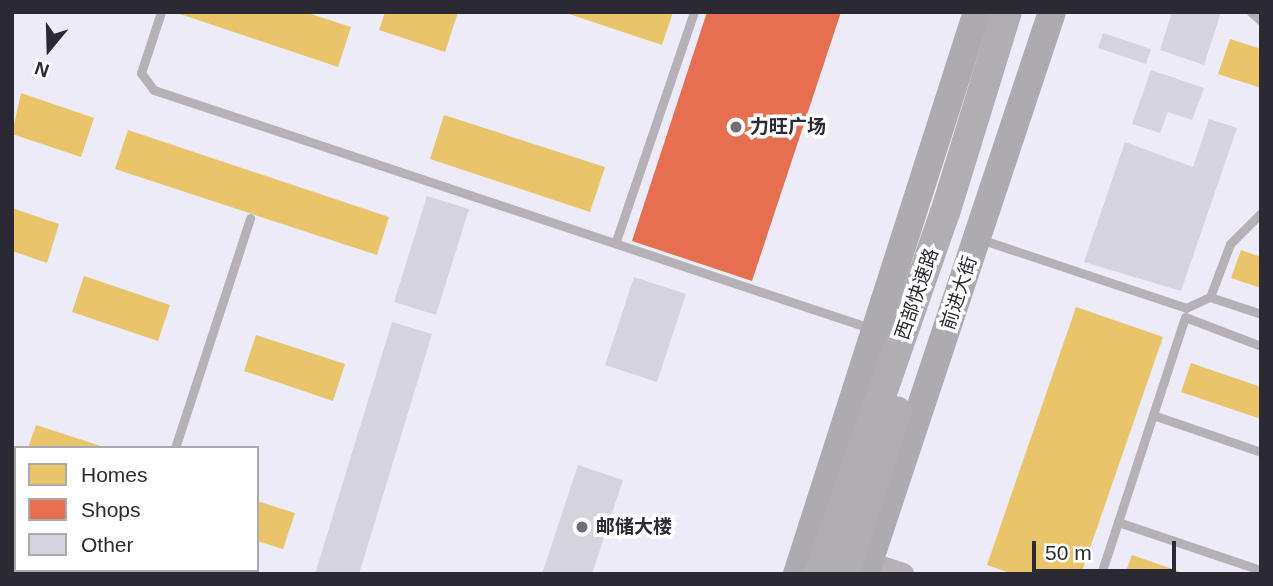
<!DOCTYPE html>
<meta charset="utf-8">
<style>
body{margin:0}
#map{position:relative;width:1273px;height:586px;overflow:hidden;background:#ecebf7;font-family:Helvetica,"Noto Sans SC",sans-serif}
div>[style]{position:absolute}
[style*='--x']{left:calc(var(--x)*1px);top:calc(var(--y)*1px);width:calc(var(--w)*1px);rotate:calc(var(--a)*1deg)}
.homes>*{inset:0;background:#e9c46a}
.shops>*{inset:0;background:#e76f51}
.building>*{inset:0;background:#d5d4dd}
.service>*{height:9px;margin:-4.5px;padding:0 4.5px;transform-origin:4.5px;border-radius:4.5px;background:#b5b1b6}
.tertiary>*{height:23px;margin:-11.5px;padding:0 11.5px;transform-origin:11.5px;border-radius:11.5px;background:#b5b1b6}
.primary>*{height:28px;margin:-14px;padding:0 14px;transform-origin:14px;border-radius:14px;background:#adaab0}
.trunk>*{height:30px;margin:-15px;padding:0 15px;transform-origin:15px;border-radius:15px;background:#b0adb3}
.dots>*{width:19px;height:19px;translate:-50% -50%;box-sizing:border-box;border:4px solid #fff;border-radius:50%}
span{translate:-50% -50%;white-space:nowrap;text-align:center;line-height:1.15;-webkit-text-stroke:7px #fff;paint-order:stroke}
.poi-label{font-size:19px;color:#2b2a32;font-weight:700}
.left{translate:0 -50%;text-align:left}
.street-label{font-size:19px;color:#2b2a32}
.frame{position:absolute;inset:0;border:14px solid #2b2a32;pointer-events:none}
.legend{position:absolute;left:14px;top:446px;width:245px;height:126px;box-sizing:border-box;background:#fff;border:2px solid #aaaaad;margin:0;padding:9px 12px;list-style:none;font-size:21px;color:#2b2a32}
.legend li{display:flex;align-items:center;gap:14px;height:35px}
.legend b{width:35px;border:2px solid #aaaaad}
.north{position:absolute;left:14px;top:14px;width:70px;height:70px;-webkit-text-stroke:5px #fff;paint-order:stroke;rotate:199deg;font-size:19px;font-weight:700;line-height:28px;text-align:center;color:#2b2a32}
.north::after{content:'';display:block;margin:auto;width:24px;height:32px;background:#2b2a32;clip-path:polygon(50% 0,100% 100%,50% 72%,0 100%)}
.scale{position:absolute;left:1032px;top:541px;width:144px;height:32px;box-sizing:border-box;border:4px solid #2b2a32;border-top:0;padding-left:9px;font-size:21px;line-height:24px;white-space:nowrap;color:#2b2a32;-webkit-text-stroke:5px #fff;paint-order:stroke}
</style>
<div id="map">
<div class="homes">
<i style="clip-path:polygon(174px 12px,305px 12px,351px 27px,338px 67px)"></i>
<i style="clip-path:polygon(385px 12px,458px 12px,445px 52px,379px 30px)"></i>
<i style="clip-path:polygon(563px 12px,673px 12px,662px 45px)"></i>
<i style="clip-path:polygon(1230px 39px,1261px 49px,1261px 88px,1218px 74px)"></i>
<i style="clip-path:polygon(21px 93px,94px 118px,81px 157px,12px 134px)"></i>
<i style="clip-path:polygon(444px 115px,605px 167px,590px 212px,430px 159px)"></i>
<i style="clip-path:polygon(128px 130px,389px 217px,377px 255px,115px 169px)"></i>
<i style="clip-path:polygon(12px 208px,59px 224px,47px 263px,12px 251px)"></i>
<i style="clip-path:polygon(1241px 250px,1261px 257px,1261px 288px,1231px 278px)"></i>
<i style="clip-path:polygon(84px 276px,170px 305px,158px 341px,72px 312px)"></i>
<i style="clip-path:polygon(1076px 307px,1163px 337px,1081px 574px,1013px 574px,987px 565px)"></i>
<i style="clip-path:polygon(256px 335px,345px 364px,333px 401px,244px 371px)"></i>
<i style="clip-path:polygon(1191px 363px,1261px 387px,1261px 419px,1181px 392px)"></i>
<i style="clip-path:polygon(36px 425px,104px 447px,104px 448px,28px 448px)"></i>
<i style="clip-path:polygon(257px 501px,295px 513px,283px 549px,257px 541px)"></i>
<i style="clip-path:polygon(1132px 555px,1184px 573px,1184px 574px,1125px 574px)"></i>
</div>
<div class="shops">
<i style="clip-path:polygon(707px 12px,841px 12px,752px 281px,632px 241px)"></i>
</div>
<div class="building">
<i style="clip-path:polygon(1172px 12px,1221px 12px,1204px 65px,1160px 50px)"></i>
<i style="clip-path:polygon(1103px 33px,1151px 49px,1146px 64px,1098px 48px)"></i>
<i style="clip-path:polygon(1151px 70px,1204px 88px,1192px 120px,1168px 112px,1160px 133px,1132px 124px)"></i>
<i style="clip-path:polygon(1209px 119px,1237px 128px,1181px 291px,1084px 262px,1125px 142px,1193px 167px)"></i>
<i style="clip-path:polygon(427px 196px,469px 209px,436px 315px,394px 302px)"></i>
<i style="clip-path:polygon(634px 277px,686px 294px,657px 382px,605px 365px)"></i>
<i style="clip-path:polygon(392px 322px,432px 334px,359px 574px,315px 574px)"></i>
<i style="clip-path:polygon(578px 465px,623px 480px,592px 574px,542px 574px)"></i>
</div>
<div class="service">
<i style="--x:161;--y:12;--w:64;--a:108.2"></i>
<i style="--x:141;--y:73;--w:21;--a:53"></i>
<i style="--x:154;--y:90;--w:758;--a:18.39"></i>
<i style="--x:1251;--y:12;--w:13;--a:42"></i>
<i style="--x:980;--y:239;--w:217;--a:18.5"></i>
<i style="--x:1186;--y:308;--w:26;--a:-25"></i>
<i style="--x:1210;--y:297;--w:57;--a:-69.3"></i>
<i style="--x:1230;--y:244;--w:44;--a:-45"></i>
<i style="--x:616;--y:241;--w:242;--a:-71.2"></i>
<i style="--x:1210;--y:297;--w:54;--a:18.4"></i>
<i style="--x:1185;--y:317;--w:81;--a:20.9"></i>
<i style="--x:1153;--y:415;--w:114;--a:18.9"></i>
<i style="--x:175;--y:448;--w:242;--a:-71.9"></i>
<i style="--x:1118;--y:522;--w:151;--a:18.6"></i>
<i style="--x:133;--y:574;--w:4;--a:-76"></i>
<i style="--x:1101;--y:574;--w:267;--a:-71.9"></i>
</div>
<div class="tertiary">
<i style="--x:869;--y:563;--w:35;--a:18"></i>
</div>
<div class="primary">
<i style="--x:797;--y:574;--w:590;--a:-72.24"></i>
<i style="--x:865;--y:574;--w:592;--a:-71.6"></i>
</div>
<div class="trunk">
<i style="--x:819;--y:574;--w:382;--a:-70.8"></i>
<i style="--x:945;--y:213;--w:210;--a:-72.9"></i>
<i style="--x:844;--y:574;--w:171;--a:-72"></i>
</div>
<div class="dots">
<i style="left:736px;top:127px;background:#6f6e77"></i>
<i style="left:582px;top:527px;background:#6f6e77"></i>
</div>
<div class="poi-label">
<span class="left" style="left:750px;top:127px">力旺广场</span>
<span class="left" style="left:596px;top:527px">邮储大楼</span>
</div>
<div class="street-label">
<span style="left:959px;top:293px;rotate:-72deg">前进大街</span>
<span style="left:917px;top:294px;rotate:-71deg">西部快速路</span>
</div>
<div class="frame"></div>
<ul class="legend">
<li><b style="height:19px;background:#e9c46a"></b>Homes</li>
<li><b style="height:19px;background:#e76f51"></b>Shops</li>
<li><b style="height:19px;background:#d5d4dd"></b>Other</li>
</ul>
<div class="north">N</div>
<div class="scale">50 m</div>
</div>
